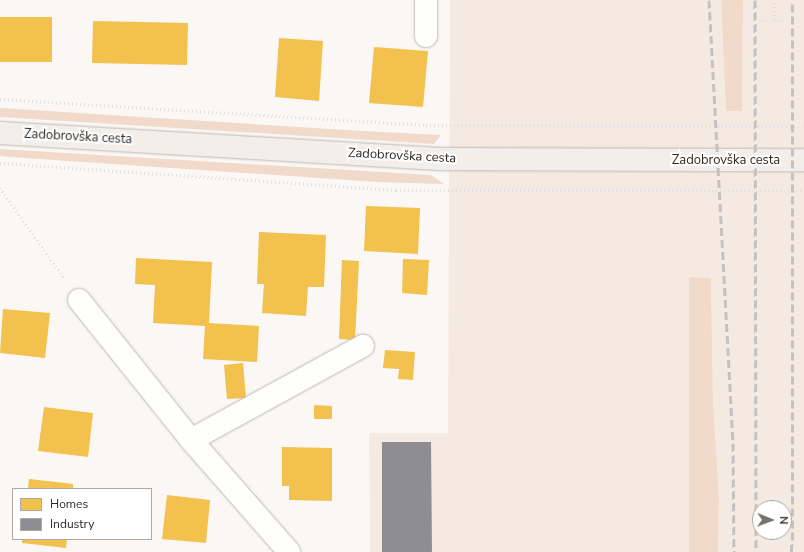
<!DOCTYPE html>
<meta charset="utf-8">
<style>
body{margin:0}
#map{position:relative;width:804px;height:552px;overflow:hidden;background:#faf7f4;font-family:"Nunito Sans",sans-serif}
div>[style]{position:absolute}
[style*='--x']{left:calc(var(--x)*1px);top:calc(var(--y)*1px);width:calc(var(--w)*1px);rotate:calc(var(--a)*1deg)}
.built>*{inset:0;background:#f5eae2}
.green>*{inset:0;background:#f1daca}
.homes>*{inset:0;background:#f2c14e}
.industry>*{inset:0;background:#8d8d92}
.path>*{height:2.5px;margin-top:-1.25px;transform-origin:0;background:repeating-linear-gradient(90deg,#e0dfde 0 1px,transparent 0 4px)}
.roads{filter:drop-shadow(0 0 1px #bcb9b6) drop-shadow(0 0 1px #bcb9b6)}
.minor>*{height:22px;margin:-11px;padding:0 11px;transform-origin:11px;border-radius:11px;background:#fefefd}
.major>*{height:22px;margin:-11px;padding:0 11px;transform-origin:11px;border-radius:11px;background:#f4eeeb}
.rail>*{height:3px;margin-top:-1.5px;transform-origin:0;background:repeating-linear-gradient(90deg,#c4c2c1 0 8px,transparent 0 12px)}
span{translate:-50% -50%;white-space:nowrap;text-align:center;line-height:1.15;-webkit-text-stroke:4px #fff;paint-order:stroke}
.street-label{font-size:13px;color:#2d2926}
.legend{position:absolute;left:12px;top:488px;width:140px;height:52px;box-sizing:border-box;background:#fff;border:1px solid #aba9a8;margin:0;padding:5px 7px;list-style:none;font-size:12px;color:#2d2926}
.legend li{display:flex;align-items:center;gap:8px;height:20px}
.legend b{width:20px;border:1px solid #aba9a8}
.north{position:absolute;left:752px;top:500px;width:40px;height:40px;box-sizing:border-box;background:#fff;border:1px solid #aba9a8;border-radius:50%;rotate:91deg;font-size:11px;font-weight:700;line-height:16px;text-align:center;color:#2d2926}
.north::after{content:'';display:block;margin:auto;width:14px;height:18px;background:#75716e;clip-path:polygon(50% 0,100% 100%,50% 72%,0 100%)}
</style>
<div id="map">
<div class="built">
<i style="clip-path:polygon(evenodd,450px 0,721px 0,726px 111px,742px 111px,743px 0,804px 0,804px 552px,718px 552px,719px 499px,713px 403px,711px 278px,689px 277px,689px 552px,370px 552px,369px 433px,448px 433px,450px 0,760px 508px,784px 508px,784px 532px,760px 532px,760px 508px)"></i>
</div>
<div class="green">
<i style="clip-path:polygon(721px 0,743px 0,742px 111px,726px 111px)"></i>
<i style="clip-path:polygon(0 108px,362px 131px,441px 135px,434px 144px,0 117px)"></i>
<i style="clip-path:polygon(0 149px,431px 175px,444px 184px,377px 182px,10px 157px,0 156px)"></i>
<i style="clip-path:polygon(689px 277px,711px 278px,713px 403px,719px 499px,718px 552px,689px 552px)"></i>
</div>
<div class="homes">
<i style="clip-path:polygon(0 17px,52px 17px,52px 62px,0 62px)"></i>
<i style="clip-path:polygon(93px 21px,188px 23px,187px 65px,92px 63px)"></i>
<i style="clip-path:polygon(279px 38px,323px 41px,319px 101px,275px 97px)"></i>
<i style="clip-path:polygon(374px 47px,428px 51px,423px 107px,369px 103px)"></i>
<i style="clip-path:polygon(366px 206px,420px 208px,418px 254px,364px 251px)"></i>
<i style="clip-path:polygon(259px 232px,326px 235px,324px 287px,308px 287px,306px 316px,262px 313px,264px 284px,257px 284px)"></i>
<i style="clip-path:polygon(136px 258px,212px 262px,209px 323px,259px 326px,257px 362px,203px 359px,205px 326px,153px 323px,155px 285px,135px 284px)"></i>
<i style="clip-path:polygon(403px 259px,429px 260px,427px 295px,402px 293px)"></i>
<i style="clip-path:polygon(342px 260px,359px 261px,355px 340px,339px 339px)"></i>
<i style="clip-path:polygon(3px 309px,50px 313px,45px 358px,0 353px)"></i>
<i style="clip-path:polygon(385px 350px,415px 352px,413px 380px,398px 379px,399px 369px,383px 368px)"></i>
<i style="clip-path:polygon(243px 363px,246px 398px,227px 399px,224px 365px)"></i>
<i style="clip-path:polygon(314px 405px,332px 406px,332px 419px,314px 419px)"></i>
<i style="clip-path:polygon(44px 407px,93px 413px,88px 457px,38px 451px)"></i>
<i style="clip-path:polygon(282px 447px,332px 448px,332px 501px,289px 500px,289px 486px,282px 486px)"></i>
<i style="clip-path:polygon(29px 479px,73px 484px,73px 489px,28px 489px)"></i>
<i style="clip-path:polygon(167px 495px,210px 500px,206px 543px,162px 539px)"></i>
<i style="clip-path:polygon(22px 539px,67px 539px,66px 548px,22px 543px)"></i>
</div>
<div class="industry">
<i style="clip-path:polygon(382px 442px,431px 442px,432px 552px,382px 552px)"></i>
</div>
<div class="path">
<i style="--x:774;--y:20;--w:20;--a:-90"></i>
<i style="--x:762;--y:21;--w:24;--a:0"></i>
<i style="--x:0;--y:99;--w:427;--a:3.5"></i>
<i style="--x:426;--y:125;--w:378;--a:0.2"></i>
<i style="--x:0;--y:163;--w:397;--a:3.9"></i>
<i style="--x:396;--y:190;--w:408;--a:0.1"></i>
<i style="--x:0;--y:188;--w:112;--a:54.5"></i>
</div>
<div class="roads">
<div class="minor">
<i style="--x:426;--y:36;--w:36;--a:-90"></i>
<i style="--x:79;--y:300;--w:179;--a:51.3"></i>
<i style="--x:191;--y:440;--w:149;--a:48.8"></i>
<i style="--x:191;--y:440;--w:196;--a:-28.7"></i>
</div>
<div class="major">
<i style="--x:0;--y:133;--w:440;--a:3.4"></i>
<i style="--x:439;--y:159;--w:365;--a:0.2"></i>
</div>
</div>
<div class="rail">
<i style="--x:709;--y:0;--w:444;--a:86.9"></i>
<i style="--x:733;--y:443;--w:109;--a:89.5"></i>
<i style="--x:755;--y:0;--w:552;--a:89.9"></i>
<i style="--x:792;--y:552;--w:552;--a:-89.9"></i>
</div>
<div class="street-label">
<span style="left:78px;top:137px;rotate:3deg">Zadobrovška cesta</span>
<span style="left:402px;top:156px;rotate:3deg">Zadobrovška cesta</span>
<span style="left:726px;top:160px">Zadobrovška cesta</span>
</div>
<ul class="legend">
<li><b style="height:11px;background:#f2c14e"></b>Homes</li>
<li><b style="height:11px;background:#8d8d92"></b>Industry</li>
</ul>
<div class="north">N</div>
</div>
